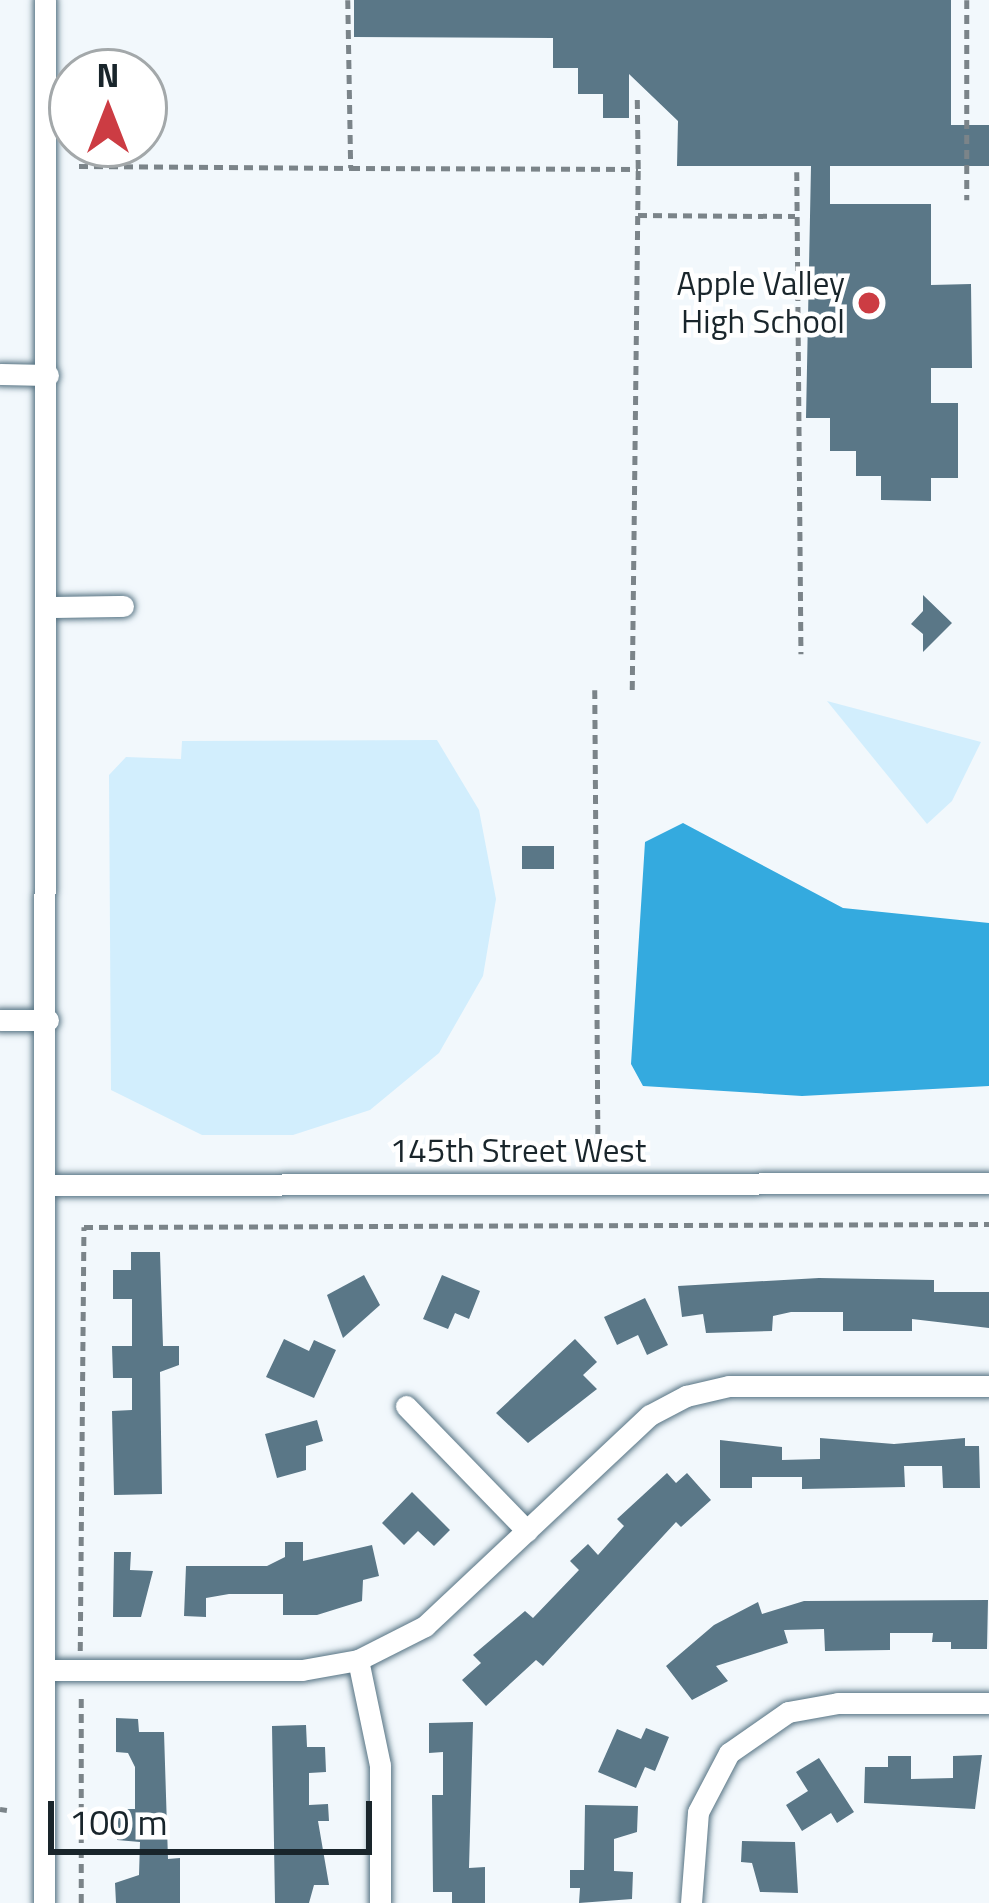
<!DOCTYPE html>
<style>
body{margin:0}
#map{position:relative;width:989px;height:1903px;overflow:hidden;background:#f2f8fc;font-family:"Titillium Web",sans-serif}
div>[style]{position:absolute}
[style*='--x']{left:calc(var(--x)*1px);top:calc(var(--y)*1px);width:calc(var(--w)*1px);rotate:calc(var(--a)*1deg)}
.green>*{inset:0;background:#d2eefd}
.water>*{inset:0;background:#34aadf}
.building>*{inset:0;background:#5a7787}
.path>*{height:4.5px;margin-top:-2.25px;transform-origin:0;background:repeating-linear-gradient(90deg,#7b8489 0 9px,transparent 0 15px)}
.roads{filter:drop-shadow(0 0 3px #567383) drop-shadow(0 0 3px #567383)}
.minor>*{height:21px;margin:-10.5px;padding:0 10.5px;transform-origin:10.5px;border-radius:10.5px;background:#fff}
.dots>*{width:33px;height:33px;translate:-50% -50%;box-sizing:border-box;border:6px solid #fff;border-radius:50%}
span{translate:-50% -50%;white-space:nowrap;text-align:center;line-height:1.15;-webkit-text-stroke:9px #fff;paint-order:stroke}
.poi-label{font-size:33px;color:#19252b}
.right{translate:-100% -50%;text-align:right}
.street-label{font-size:33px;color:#19252b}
.north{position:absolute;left:48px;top:48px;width:120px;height:120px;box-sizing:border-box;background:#fff;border:3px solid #a3a8aa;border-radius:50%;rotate:0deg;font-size:33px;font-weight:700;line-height:48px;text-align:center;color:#19252b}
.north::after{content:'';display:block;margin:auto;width:42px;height:54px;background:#cc3c43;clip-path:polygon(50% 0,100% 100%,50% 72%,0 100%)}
.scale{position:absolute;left:48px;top:1801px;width:324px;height:54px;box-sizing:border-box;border:6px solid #19252b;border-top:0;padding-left:15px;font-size:36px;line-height:42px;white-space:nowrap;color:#19252b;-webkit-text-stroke:9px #fff;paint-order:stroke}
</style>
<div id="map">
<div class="green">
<i style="clip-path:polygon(827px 701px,981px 742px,952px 801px,927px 824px)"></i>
<i style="clip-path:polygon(437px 740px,479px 810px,496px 899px,483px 976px,439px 1053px,370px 1110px,293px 1135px,202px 1135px,111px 1090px,109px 775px,126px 757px,181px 759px,182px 741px)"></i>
</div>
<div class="water">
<i style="clip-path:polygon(683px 823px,843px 908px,989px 923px,989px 1086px,802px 1096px,643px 1086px,631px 1064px,645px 842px)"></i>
</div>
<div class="building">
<i style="clip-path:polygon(354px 0,951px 0,951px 125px,989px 125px,989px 166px,830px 166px,830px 204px,931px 204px,931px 285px,971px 284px,972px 368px,931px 368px,931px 403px,958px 403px,958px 478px,931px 478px,931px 501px,881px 500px,881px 476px,856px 476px,856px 451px,830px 451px,830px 418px,806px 418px,811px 166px,677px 166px,678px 121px,629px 74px,629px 118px,603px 118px,603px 94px,578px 94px,578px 68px,553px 68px,553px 38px,354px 37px)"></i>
<i style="clip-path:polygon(923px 595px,952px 623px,923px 652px,923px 634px,911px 624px,923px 611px)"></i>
<i style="clip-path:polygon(522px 846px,554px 846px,554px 869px,522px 869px)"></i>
<i style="clip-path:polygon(131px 1252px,160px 1252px,163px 1346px,179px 1346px,179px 1365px,160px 1372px,162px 1494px,114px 1495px,112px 1411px,132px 1410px,132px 1378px,113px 1378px,112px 1346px,132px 1346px,132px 1299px,113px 1299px,113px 1270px,131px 1270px)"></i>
<i style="clip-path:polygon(364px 1275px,380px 1305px,343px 1338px,327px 1295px)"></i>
<i style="clip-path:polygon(442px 1275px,480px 1291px,469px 1319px,455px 1313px,448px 1329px,423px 1319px)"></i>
<i style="clip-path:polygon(819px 1278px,934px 1280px,934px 1292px,989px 1292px,989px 1328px,912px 1319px,912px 1331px,843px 1331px,843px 1312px,791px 1312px,773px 1316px,772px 1331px,706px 1333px,703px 1314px,682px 1317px,678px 1286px)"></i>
<i style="clip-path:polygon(645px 1298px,668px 1345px,647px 1355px,638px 1335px,617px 1345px,604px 1317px)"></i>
<i style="clip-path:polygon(284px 1339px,309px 1351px,314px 1340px,336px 1350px,314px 1398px,266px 1377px)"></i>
<i style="clip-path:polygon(575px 1339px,597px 1362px,583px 1375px,597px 1389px,528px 1443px,496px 1413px)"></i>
<i style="clip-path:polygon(317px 1420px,323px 1441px,306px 1446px,306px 1470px,277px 1478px,265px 1434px)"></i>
<i style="clip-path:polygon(820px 1438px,894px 1444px,965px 1438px,965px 1446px,979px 1446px,980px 1488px,943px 1488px,942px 1466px,904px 1466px,905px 1487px,802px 1489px,802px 1477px,752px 1477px,752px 1488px,720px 1488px,720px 1440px,782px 1447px,782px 1460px,820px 1459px)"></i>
<i style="clip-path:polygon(667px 1473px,676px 1483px,687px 1473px,711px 1500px,681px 1527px,676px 1522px,543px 1666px,536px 1660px,486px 1706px,462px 1680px,481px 1663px,473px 1655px,525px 1611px,533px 1618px,579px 1570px,570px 1561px,588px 1544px,598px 1555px,624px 1526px,617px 1519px)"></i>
<i style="clip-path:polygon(412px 1492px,450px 1530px,434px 1546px,418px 1531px,404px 1545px,382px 1523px)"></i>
<i style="clip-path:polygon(285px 1542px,303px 1542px,303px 1561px,372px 1545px,379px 1576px,363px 1580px,362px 1601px,317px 1615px,283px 1615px,283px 1594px,229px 1594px,206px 1598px,206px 1617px,184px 1616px,186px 1566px,267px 1566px,285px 1557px)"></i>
<i style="clip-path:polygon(114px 1552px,131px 1552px,130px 1570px,153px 1571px,141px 1617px,113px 1617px)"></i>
<i style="clip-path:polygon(988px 1600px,987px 1649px,951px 1649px,951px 1642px,932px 1642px,933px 1633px,890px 1633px,890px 1650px,825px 1651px,824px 1629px,784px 1630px,788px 1643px,716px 1666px,728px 1681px,692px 1700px,666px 1666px,714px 1625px,758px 1602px,762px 1614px,804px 1601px)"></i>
<i style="clip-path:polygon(116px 1718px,138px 1719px,139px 1732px,164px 1732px,168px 1859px,180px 1858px,180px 1903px,116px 1903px,115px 1883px,139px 1875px,140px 1842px,117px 1840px,116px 1809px,135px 1809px,135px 1767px,128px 1753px,116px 1752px)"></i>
<i style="clip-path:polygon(473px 1722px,469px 1868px,485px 1867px,485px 1903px,452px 1903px,452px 1892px,433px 1892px,432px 1795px,443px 1795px,443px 1752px,429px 1753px,429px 1723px)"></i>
<i style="clip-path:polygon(306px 1725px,307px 1747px,325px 1747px,326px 1772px,309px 1773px,309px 1805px,328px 1804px,329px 1821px,318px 1821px,329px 1885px,314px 1885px,309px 1903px,275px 1903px,272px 1726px)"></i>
<i style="clip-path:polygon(646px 1728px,669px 1737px,655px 1771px,645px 1767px,636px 1788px,598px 1772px,617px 1729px,641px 1739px)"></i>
<i style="clip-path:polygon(982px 1755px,975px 1809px,864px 1803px,865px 1767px,888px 1767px,888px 1756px,911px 1756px,911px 1779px,953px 1778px,953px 1756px)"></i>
<i style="clip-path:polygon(819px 1758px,854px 1812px,837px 1823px,831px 1813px,802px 1831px,786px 1805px,808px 1791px,796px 1772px)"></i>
<i style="clip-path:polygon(585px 1805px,638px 1806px,637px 1832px,614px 1839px,614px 1871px,633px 1872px,632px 1899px,579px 1903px,580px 1888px,570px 1888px,570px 1870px,584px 1870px)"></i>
<i style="clip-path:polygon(742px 1841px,795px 1842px,798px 1893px,760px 1892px,752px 1863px,741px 1862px)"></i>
</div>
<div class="path">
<i style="--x:348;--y:0;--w:168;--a:89"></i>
<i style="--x:351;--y:168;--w:287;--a:0.2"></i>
<i style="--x:638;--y:169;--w:74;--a:-90.8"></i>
<i style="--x:967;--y:0;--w:200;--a:90"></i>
<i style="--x:79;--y:166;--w:272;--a:0.4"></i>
<i style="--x:797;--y:172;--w:482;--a:89.5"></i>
<i style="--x:638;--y:215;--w:157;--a:0.4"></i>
<i style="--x:595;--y:690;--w:466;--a:89.6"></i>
<i style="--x:632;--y:690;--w:521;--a:-89.34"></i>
<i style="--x:80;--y:1651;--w:424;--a:-89.5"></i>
<i style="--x:84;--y:1227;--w:905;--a:-0.19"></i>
<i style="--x:0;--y:1809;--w:7;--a:8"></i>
<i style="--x:81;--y:1903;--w:210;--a:-90"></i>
</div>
<div class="roads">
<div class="minor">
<i style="--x:0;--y:374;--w:48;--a:1.2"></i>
<i style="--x:48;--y:607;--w:75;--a:-0.8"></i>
<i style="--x:0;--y:1020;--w:48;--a:0"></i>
<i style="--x:48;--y:1185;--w:941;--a:-0.12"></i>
<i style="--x:406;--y:1406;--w:174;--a:45.9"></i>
<i style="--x:358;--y:1660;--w:107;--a:78.2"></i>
<i style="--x:380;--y:1765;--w:138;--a:90"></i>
<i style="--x:48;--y:1670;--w:254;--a:0"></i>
<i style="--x:302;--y:1670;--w:57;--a:-10.1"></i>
<i style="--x:358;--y:1660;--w:75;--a:-26.9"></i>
<i style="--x:425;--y:1626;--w:308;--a:-43.2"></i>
<i style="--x:650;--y:1415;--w:41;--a:-27.8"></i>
<i style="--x:686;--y:1396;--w:44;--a:-13.1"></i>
<i style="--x:729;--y:1386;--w:260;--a:0"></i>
<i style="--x:44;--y:1903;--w:1903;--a:-89.97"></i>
<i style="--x:691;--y:1903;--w:91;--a:-85.6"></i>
<i style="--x:698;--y:1812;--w:67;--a:-62.3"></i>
<i style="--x:729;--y:1753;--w:72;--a:-34.8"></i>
<i style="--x:788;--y:1712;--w:51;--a:-10.2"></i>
<i style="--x:838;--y:1703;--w:151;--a:0"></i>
</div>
</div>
<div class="dots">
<i style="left:869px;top:303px;background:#cc3c43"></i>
</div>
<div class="poi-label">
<span class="right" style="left:845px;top:303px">Apple Valley<br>High School</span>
</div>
<div class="street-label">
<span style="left:518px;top:1151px">145th Street West</span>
</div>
<div class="north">N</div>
<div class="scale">100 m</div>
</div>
